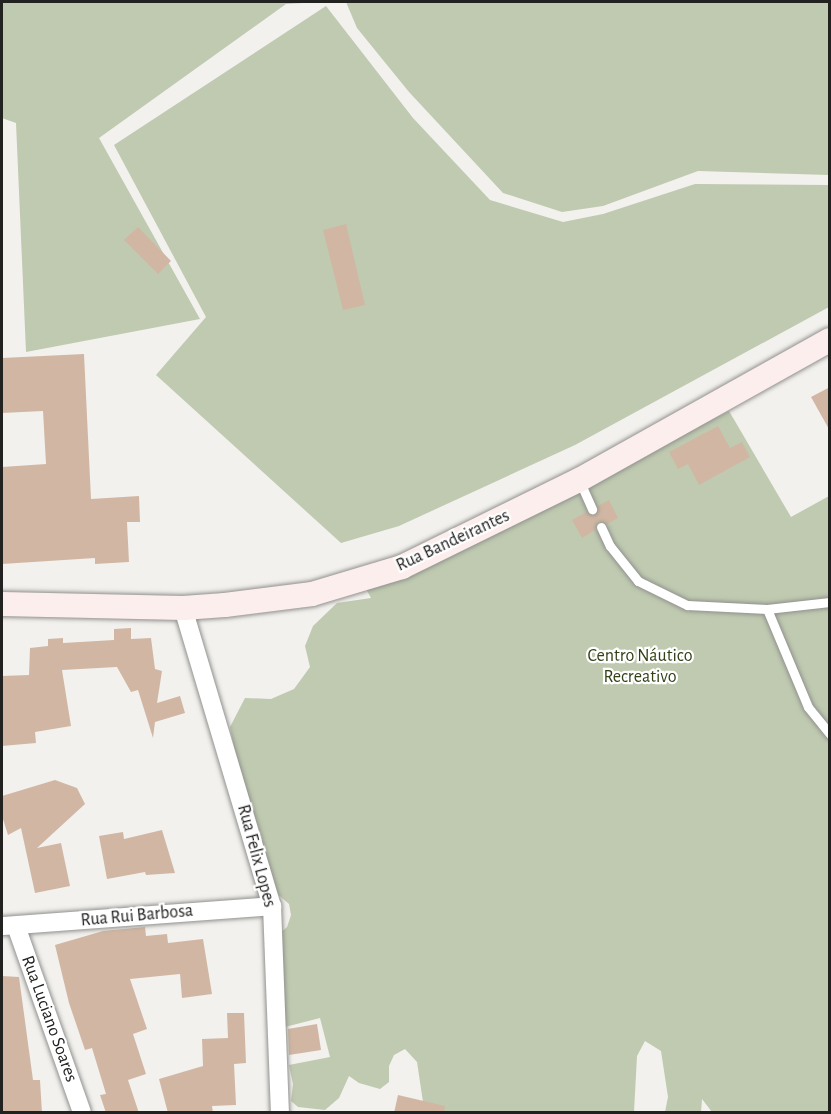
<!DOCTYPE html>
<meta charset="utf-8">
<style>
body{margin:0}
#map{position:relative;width:831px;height:1114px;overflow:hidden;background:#f2f1ee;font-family:"Alegreya Sans",sans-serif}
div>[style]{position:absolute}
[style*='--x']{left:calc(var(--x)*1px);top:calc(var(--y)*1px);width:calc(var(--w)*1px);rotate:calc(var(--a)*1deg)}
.green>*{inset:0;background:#bfcab0}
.building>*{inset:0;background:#d1b7a3}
.roads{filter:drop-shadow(0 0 2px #91918e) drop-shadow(0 0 2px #91918e)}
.lane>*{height:9px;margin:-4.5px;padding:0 4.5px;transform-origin:4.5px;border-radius:4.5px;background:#fff}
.street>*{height:18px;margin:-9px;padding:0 9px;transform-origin:9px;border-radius:9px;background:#fff}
.secondary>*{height:24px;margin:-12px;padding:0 12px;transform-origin:12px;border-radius:12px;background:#fceeec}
span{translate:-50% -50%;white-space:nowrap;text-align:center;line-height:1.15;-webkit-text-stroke:4.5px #fff;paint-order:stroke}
.street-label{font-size:18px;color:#222221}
.park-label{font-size:18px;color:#314115}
.frame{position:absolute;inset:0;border:3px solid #222221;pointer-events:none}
</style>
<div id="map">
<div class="green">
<i style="clip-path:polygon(2px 2px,321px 2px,286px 4px,99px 138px,200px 319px,26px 352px,16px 123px,2px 118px)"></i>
<i style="clip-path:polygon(346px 2px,829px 2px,829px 175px,698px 171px,603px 206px,562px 212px,503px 193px,409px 92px,357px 28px)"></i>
<i style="clip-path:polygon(326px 6px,413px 118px,490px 200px,563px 222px,603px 214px,695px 184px,829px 185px,829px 307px,575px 445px,399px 526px,341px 543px,156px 375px,206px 317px,114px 145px)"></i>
<i style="clip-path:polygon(729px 411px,791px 517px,829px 496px,829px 1112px,712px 1112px,702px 1099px,701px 1112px,665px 1112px,668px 1097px,661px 1051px,645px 1041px,637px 1056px,634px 1112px,420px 1112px,423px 1102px,417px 1062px,405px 1049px,394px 1055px,389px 1066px,389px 1082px,380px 1089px,359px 1083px,349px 1076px,339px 1098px,325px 1110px,298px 1107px,291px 1101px,293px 1084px,289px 1065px,330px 1057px,320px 1018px,281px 1028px,279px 934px,287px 927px,291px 915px,289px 904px,275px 892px,241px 782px,230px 727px,245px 698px,271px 699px,294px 689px,310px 667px,305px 646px,313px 626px,337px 603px,371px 598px,365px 587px,474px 540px)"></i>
</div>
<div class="building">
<i style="clip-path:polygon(346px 224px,365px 305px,343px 310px,323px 230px)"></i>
<i style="clip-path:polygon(138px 227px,171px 261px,158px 274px,124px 240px)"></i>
<i style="clip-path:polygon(84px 354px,91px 499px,139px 496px,140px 522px,127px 522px,129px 562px,95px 564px,95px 558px,2px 564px,2px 467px,46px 464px,43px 411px,2px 413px,2px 358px)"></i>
<i style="clip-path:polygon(830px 387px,830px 431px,811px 397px)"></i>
<i style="clip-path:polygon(718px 426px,730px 448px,742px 442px,750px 457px,699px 485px,688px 464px,678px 469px,669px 452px)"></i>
<i style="clip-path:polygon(609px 500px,618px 518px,607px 524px,598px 521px,595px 530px,582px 538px,572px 520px,586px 512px,595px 515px,598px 506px)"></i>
<i style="clip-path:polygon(131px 628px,131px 639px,151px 638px,155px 669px,162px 671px,157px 703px,180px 696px,185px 713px,155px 722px,153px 738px,138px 690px,131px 692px,117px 667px,62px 670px,71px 726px,35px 732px,36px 743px,2px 746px,2px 676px,29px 675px,30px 648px,48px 646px,48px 639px,63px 638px,63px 643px,114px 640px,114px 629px)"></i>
<i style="clip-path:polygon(55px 780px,77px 788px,85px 804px,37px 848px,61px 843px,70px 886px,35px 893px,21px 828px,8px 835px,2px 816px,2px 796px)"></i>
<i style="clip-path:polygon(162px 830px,175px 873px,146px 875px,145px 872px,107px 879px,99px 836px,123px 832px,124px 839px)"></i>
<i style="clip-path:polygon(145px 927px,146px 936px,167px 934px,168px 943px,203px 939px,212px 994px,182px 998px,180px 974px,130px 979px,147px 1029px,133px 1034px,146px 1074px,128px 1080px,139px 1113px,106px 1113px,100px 1095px,106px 1094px,92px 1048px,85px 1050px,69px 1003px,55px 945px,103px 931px)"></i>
<i style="clip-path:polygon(2px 976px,19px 977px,33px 1080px,40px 1080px,42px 1113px,2px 1113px)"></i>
<i style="clip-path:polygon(227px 1013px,244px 1013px,246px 1063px,234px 1064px,236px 1105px,212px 1106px,213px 1113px,168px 1113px,159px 1079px,203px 1066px,202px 1039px,228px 1038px)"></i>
<i style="clip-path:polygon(317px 1024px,321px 1050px,289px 1055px,288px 1029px)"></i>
<i style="clip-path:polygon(398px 1095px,445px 1106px,444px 1113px,394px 1113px)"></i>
</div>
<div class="roads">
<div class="lane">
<i style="--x:580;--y:482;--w:30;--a:66"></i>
<i style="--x:601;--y:527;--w:21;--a:65"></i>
<i style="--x:610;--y:546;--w:45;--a:51.3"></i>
<i style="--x:638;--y:581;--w:55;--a:26.1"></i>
<i style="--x:687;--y:605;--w:80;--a:2.9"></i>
<i style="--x:767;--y:609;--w:63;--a:-6.3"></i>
<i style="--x:767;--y:609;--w:106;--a:67.3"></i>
<i style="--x:808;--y:707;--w:35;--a:51"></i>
</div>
<div class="street">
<i style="--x:183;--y:608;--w:311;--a:73.4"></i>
<i style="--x:272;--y:906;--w:206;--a:87.8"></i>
<i style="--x:2;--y:926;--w:271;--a:-4.2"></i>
<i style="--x:16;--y:926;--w:197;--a:70.5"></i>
</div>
<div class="secondary">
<i style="--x:2;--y:604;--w:181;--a:1.3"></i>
<i style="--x:183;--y:608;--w:42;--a:-4.1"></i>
<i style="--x:225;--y:605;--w:88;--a:-7.2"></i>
<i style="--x:312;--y:594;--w:94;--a:-16.7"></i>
<i style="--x:402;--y:567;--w:197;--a:-26.2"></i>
<i style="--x:579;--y:480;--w:287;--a:-29.2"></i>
</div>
</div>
<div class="street-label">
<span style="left:453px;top:541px;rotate:-25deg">Rua Bandeirantes</span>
<span style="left:256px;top:856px;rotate:75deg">Rua Felix Lopes</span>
<span style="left:137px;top:916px;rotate:-5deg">Rua Rui Barbosa</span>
<span style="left:49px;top:1019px;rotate:70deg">Rua Luciano Soares</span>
</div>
<div class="park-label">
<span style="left:640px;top:667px">Centro Náutico<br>Recreativo</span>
</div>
<div class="frame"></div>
</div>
